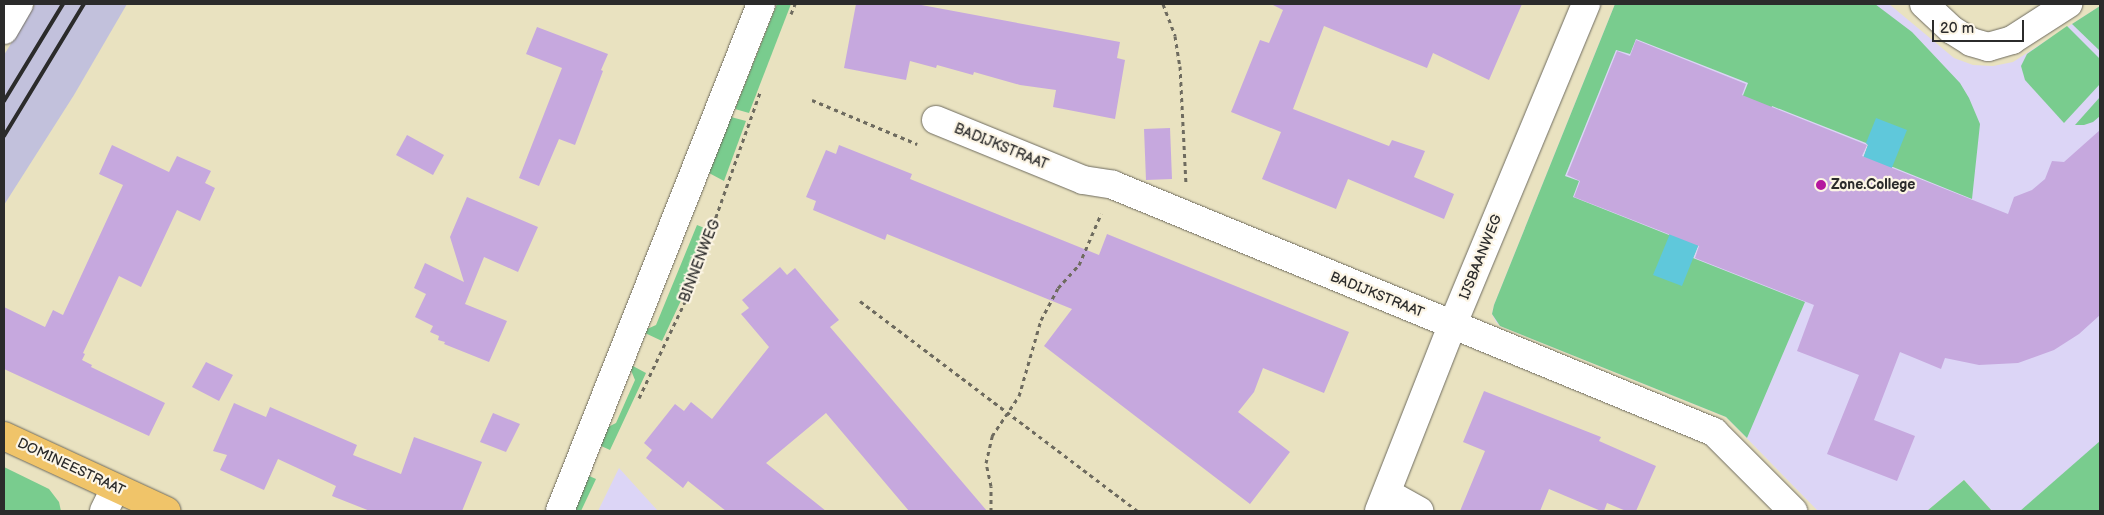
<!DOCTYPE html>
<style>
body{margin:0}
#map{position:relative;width:2104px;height:515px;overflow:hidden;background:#e9e2c0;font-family:"Balsamiq Sans",sans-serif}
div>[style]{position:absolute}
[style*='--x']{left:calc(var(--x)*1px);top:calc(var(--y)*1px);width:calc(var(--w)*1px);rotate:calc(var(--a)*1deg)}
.built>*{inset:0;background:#dcd5f6}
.industrial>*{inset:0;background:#c2c1dc}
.green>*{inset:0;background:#79cc8e}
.water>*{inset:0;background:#5fc8db}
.building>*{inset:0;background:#c6a8de}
.path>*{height:3px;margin-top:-1.5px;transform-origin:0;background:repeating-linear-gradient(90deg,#6e6b5f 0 4px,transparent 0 8px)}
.roads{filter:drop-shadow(0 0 1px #6e6b5f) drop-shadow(0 0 1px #6e6b5f)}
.minor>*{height:28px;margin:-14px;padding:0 14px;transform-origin:14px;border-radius:14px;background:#fff}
.major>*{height:28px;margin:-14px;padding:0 14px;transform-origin:14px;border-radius:14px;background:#f0c469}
.rail>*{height:4px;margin:-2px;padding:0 2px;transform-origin:2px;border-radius:2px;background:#2b2b2b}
.dots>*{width:14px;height:14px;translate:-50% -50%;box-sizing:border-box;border:2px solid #fcf5e5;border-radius:50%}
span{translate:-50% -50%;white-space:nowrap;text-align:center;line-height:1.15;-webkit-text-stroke:4.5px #fcf5e5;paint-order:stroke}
.street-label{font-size:14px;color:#2b2b2b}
.poi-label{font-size:14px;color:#2b2b2b;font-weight:700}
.left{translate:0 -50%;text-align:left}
.frame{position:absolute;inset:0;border:5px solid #2b2b2b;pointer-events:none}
.scale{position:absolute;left:1932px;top:20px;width:92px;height:22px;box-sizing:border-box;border:2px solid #2b2b2b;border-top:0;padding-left:6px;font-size:15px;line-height:18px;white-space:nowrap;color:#2b2b2b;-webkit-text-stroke:4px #fcf5e5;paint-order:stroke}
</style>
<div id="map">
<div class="built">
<i style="clip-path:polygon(1615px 4px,1889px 4px,1954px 58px,1973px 65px,1993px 66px,2013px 62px,2100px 6px,2100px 511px,1992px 511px,1964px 480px,1927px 511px,1818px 511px,1726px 417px,1500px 326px,1496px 322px,1492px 314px,1494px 305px)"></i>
<i style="clip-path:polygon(619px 468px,658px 511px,598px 511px)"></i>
</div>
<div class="industrial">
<i style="clip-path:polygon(35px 4px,127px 4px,74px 95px,4px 205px,4px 55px)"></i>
</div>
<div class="green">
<i style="clip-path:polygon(777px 4px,791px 4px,749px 113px,735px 109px)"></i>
<i style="clip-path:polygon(1615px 4px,1875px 4px,1912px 32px,1960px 83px,1969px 98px,1980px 124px,1972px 199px,1893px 167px,1861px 164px,1868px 145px,1866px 143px,1772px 106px,1769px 114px,1740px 103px,1748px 83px,1636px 39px,1630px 54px,1616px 50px,1565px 176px,1579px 181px,1573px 197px,1669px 235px,1676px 219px,1704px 231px,1693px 258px,1805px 302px,1747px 438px,1726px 417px,1500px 326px,1492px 314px,1494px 305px)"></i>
<i style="clip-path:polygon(2100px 6px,2100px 51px,2072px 24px)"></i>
<i style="clip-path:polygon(2067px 26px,2100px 59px,2100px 84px,2064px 123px,2025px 80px,2021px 66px,2027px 54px)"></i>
<i style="clip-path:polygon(2100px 97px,2100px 116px,2093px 122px,2084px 125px,2075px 125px)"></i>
<i style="clip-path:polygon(731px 117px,746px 121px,724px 181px,709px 173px)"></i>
<i style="clip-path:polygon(697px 225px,707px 229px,685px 292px,662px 341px,645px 333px,645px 330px,656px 325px)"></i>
<i style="clip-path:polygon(631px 365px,646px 373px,610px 450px,599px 445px,606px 428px,616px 423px,635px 380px,630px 368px)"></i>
<i style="clip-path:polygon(2100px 441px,2100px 511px,2020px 511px)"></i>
<i style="clip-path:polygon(4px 467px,49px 489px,59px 502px,61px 511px,4px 511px)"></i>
<i style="clip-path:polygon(587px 475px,596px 479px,581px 511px,573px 511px)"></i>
<i style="clip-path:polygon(1964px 480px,1992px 511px,1927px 511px)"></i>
</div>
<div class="water">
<i style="clip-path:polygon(1876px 118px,1907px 130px,1889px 175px,1861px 164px,1868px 145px,1866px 143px)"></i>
<i style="clip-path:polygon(1676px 219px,1704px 231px,1682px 286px,1653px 275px)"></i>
</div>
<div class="building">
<i style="clip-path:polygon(856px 4px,916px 4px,1120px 42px,1117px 58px,1125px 60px,1115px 119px,1053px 107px,1056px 90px,1020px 85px,974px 72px,973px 75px,937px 65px,936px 68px,910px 61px,906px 80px,844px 68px)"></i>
<i style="clip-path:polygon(1271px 4px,1522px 4px,1489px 80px,1433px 53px,1427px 68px,1324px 26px,1293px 109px,1389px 146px,1392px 140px,1425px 151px,1414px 177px,1454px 194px,1444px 219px,1348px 179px,1336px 209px,1262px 179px,1281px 132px,1231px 112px,1260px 40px,1269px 43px,1283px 10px)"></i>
<i style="clip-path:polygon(537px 27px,608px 54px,601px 70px,603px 71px,575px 145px,559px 139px,539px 186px,519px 178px,562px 68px,526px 54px)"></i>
<i style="clip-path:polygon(1636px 40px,1746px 84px,1742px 95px,1867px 145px,1862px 156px,2008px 214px,2014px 197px,2032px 190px,2045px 179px,2052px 161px,2064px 162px,2100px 130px,2100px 315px,2079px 334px,2054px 350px,2018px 363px,1979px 365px,1945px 358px,1941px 369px,1900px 352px,1874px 420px,1915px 436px,1897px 481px,1827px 454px,1859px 375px,1797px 351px,1814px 305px,1695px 258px,1699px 246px,1574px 197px,1580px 181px,1567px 175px,1617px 51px,1630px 56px)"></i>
<i style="clip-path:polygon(1170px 128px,1172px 179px,1146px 180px,1144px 129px)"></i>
<i style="clip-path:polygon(407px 135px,444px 155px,433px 175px,396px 155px)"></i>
<i style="clip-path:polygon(112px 145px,169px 172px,177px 156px,211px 171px,205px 183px,215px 188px,200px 221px,177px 210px,141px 287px,119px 276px,83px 353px,85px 354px,82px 360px,92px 365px,91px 367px,165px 403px,149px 436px,4px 369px,4px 307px,45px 327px,53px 310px,63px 315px,123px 185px,99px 174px)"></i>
<i style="clip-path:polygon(839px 145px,912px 174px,910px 179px,1099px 255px,1107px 234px,1349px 332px,1324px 393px,1263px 368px,1254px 392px,1238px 412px,1290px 452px,1250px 504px,1044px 346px,1072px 309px,887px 234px,885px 240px,813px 210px,816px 201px,806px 197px,826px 150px,836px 154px)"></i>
<i style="clip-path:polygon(467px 197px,538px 227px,518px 272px,484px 257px,465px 304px,507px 321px,489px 362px,444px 344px,445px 342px,438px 340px,439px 336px,430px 332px,433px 326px,415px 317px,426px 294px,414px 288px,425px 263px,464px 282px,450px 237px)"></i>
<i style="clip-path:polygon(780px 267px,787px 275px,795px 268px,839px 320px,830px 327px,987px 511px,909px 511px,826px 413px,766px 463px,826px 511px,726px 511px,688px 481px,683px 488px,646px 458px,652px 450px,644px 443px,675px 404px,684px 411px,691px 402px,712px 419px,769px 347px,741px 314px,749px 308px,742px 300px)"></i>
<i style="clip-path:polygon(206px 362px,233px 375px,219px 401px,192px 387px)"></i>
<i style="clip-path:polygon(1484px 391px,1601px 437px,1599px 441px,1656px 466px,1636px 511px,1626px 511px,1607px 503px,1604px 511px,1601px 511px,1549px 489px,1540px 511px,1460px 511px,1485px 451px,1463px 442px)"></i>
<i style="clip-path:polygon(234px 403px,266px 417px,270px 407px,357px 445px,353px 455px,401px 474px,414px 437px,482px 462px,462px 511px,370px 511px,332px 496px,336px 486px,278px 459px,264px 490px,220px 470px,227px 455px,213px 451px)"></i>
<i style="clip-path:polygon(493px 413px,520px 424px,506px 452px,480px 442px)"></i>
</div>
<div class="path">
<i style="--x:1163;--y:4;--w:34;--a:69"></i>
<i style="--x:1175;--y:36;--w:30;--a:81"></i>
<i style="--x:1180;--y:66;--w:118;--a:87.1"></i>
<i style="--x:791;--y:14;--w:11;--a:-68"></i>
<i style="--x:812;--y:100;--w:114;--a:22.7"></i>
<i style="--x:860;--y:301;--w:348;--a:37.1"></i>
<i style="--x:639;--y:398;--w:116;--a:-64.5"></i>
<i style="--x:689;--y:293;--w:215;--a:-70.5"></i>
<i style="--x:991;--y:511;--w:25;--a:-90"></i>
<i style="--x:991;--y:486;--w:24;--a:-102"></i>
<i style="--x:986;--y:463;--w:28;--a:-77"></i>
<i style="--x:992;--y:436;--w:48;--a:-56"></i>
<i style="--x:1019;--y:396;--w:79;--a:-73.9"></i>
<i style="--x:1041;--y:320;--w:36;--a:-62"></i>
<i style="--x:1058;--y:288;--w:31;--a:-48"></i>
<i style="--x:1079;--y:265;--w:56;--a:-66.7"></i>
</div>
<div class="roads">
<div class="minor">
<i style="--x:1924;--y:4;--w:38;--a:43"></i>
<i style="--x:1952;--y:30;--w:22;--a:32"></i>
<i style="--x:1971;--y:42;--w:18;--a:16"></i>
<i style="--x:1988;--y:47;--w:25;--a:-16"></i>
<i style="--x:2012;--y:40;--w:67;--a:-32.7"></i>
<i style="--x:4;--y:30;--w:30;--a:-60"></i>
<i style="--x:936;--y:120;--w:159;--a:22.2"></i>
<i style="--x:1083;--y:180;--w:30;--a:9"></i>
<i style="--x:1113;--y:185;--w:650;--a:22.34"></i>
<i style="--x:1714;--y:432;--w:112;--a:45"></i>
<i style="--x:1387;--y:493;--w:37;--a:29"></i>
<i style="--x:104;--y:511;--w:25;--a:-64"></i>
<i style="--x:560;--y:511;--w:545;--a:-68.37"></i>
<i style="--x:1379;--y:511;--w:199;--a:-68.5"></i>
<i style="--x:1452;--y:326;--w:349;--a:-67.4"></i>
</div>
<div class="major">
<i style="--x:4;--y:436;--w:179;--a:24.8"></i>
</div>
</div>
<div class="rail">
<i style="--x:4;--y:101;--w:114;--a:-58.7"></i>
<i style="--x:4;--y:136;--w:154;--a:-58.8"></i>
</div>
<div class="dots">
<i style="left:1821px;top:185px;background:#b5179e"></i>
</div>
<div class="street-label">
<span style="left:1001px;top:147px;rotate:22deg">BADIJKSTRAAT</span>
<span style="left:1481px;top:257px;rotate:-68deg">IJSBAANWEG</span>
<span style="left:700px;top:261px;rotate:-69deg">BINNENWEG</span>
<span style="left:1377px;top:295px;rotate:22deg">BADIJKSTRAAT</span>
<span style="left:71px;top:467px;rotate:25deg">DOMINEESTRAAT</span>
</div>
<div class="poi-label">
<span class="left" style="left:1831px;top:185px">Zone.College</span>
</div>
<div class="frame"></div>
<div class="scale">20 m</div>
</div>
